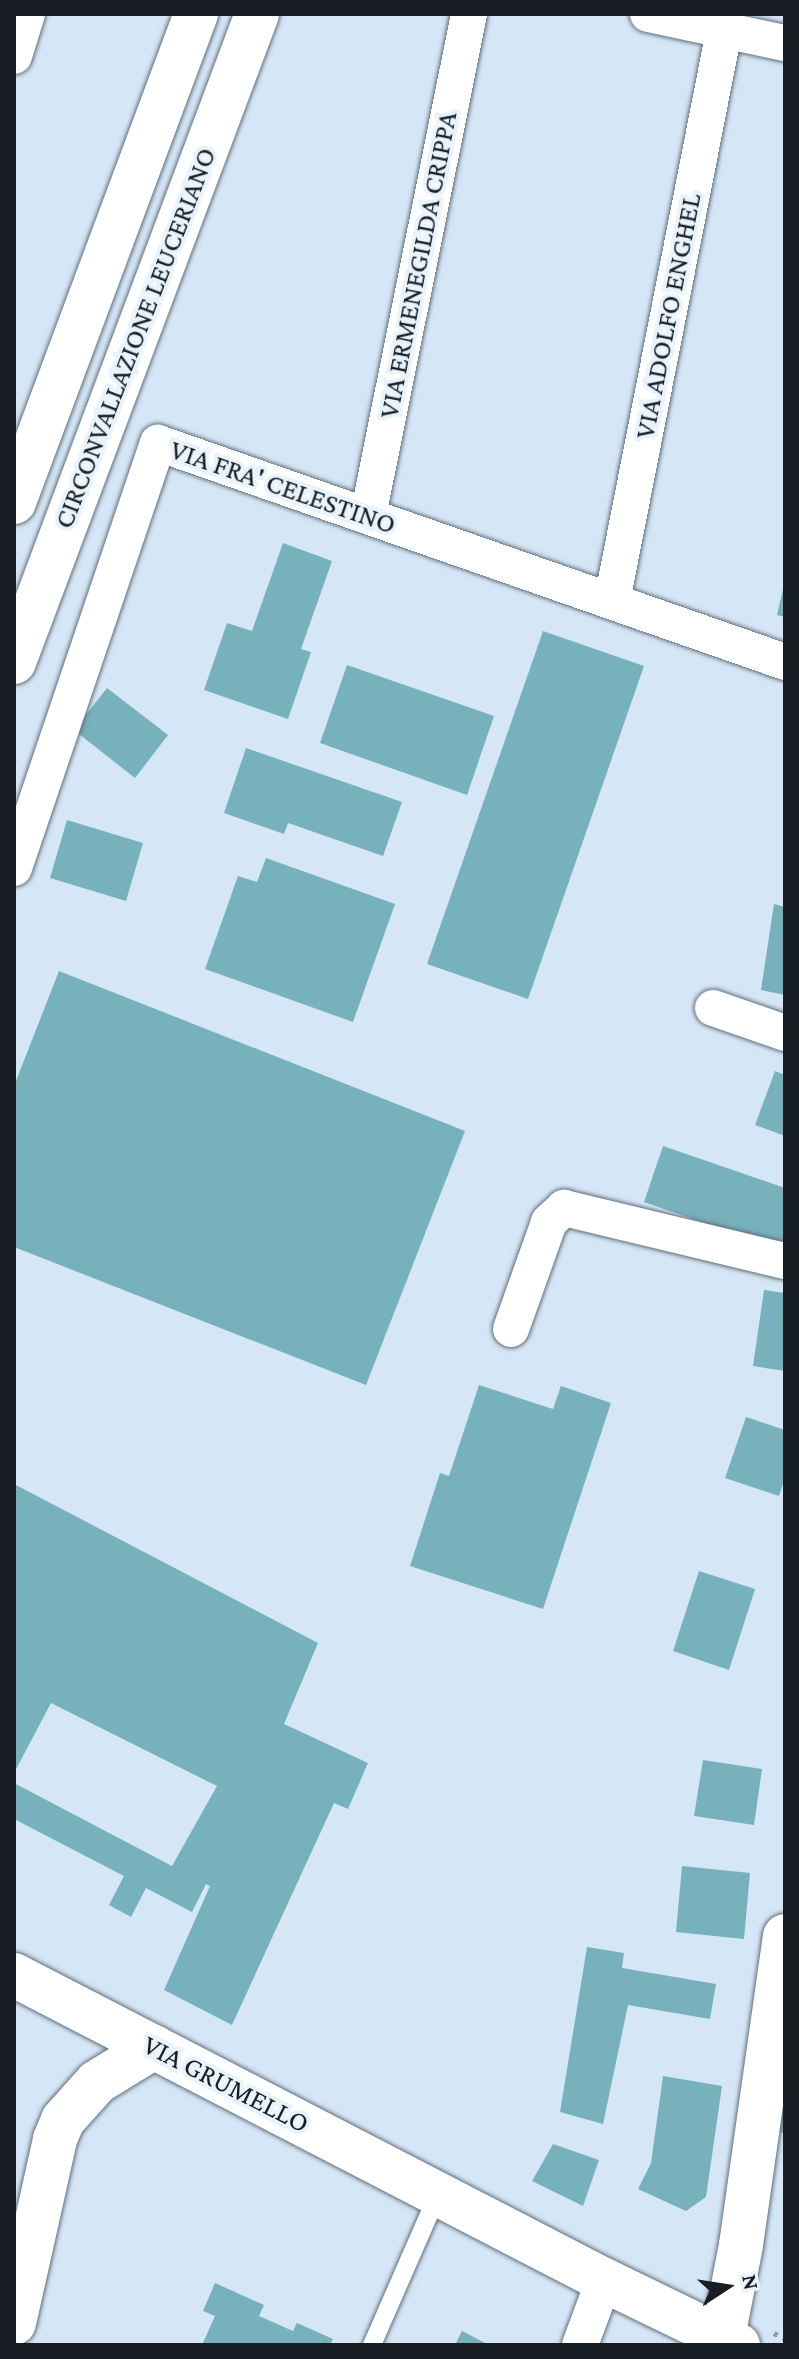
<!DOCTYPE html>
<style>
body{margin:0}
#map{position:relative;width:799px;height:2359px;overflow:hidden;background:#d5e7f6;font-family:"Crimson Pro",serif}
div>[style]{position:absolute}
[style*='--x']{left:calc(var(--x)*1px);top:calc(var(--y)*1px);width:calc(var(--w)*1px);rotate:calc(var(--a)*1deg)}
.building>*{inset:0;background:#77b1bc}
.path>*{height:5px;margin-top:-2.5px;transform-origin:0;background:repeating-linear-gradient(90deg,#8d9aa6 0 4px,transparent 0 10px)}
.roads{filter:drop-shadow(0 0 2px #606f7d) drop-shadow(0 0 2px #606f7d)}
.service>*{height:18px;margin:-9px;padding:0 9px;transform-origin:9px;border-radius:9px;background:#fff}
.minor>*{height:36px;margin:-18px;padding:0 18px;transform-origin:18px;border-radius:18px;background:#fff}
.tertiary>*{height:44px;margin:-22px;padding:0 22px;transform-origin:22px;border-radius:22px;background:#fff}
.primary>*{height:44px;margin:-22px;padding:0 22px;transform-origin:22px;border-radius:22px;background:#fff}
.trunk>*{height:44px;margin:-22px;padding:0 22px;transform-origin:22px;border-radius:22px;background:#fff}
span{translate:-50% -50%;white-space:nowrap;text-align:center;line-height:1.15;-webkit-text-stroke:8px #e8f3fc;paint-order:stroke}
.street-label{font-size:28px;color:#181e23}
.frame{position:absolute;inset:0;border:16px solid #181e23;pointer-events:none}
.north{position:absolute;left:687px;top:2247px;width:80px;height:80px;-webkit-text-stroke:6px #e8f3fc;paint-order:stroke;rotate:78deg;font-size:22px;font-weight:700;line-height:32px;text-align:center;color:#181e23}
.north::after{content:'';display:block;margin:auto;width:28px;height:36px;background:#181e23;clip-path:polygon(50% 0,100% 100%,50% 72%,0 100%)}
</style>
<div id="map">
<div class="building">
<i style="clip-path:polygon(283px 543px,332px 561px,301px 649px,311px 652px,288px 719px,204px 690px,227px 623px,252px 631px)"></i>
<i style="clip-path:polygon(784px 585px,785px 585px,785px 617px,777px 615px)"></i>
<i style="clip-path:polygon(543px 631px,644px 666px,528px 999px,427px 964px)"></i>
<i style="clip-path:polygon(347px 665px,494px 716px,467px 795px,320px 743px)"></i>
<i style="clip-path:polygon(107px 688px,168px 735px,135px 778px,74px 730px)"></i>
<i style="clip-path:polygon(246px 748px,402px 802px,383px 856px,288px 823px,284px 834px,224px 813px)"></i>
<i style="clip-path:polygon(67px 820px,143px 843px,126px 901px,50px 878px)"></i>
<i style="clip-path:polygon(266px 858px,395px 904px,353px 1022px,205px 969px,238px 876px,257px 882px)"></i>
<i style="clip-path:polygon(774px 904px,785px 907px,785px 995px,761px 990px)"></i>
<i style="clip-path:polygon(59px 971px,465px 1131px,366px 1385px,14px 1247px,14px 1086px)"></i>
<i style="clip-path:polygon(775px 1071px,785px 1075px,785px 1136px,755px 1125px)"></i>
<i style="clip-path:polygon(663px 1146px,785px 1188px,785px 1251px,644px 1202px)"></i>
<i style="clip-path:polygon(764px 1290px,785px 1293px,785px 1371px,753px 1366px)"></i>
<i style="clip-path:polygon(479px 1385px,553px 1409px,561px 1386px,611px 1403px,543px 1609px,410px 1566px,440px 1473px,449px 1476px)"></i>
<i style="clip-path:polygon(746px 1417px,785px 1430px,785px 1478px,779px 1496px,725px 1478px)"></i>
<i style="clip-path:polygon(14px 1484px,318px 1643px,284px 1724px,368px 1763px,348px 1809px,334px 1803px,232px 2025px,164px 1990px,210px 1886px,206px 1884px,192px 1912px,146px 1888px,131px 1917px,109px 1905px,124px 1876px,14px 1819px,14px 1783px,172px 1866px,217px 1786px,51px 1703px,14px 1773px)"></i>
<i style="clip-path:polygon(699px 1571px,755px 1589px,729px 1670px,673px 1651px)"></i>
<i style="clip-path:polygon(703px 1760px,762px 1769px,754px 1825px,694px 1816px)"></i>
<i style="clip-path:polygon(682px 1866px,750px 1873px,744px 1939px,676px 1932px)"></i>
<i style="clip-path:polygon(587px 1947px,624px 1953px,622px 1968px,716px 1984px,710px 2019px,628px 2005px,603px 2124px,560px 2112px)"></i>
<i style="clip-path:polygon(663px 2076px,722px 2086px,706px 2197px,686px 2211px,638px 2189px,651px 2163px)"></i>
<i style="clip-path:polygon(783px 2103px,785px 2103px,785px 2133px,779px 2132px)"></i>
<i style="clip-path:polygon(553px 2144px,599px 2160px,583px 2206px,532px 2181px)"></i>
<i style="clip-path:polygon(215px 2283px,264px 2305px,259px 2316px,293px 2331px,297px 2323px,333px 2339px,330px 2345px,202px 2345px,215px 2316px,203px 2311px)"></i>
<i style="clip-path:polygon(462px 2331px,489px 2345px,455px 2345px)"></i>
</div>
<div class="path">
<i style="--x:774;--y:2333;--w:13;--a:29"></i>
</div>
<div class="roads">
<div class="service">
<i style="--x:372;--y:2345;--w:165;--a:-66.4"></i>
</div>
<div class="minor">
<i style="--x:648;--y:14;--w:140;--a:12"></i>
<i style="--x:14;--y:56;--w:44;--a:-72.8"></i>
<i style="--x:368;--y:516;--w:512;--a:-78.62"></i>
<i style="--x:612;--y:601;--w:581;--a:-78.88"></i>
<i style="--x:14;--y:868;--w:449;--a:-71.3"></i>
<i style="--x:158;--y:443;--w:664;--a:19.25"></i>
<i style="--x:713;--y:1008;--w:76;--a:19.1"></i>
<i style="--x:511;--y:1329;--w:114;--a:-70.4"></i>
<i style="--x:549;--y:1222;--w:21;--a:-43"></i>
<i style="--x:564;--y:1208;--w:227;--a:13.5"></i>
<i style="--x:580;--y:2345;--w:69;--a:-69.7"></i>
</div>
<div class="tertiary">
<i style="--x:723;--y:2337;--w:94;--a:-78.9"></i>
<i style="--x:741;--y:2245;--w:312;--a:-81.9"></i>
</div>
<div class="primary">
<i style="--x:14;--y:1975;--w:664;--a:27.34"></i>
<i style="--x:604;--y:2280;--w:149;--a:25.9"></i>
<i style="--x:14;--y:2323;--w:189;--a:-77.4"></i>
<i style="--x:55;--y:2139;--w:21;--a:-67"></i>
<i style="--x:63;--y:2120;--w:51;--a:-48.2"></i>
<i style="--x:97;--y:2082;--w:67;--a:-31.6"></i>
</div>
<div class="trunk">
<i style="--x:14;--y:502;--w:521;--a:-69.55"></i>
<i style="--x:14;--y:662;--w:692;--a:-69.44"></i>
</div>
</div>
<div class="street-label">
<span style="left:418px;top:265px;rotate:-79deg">VIA ERMENEGILDA CRIPPA</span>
<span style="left:668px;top:316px;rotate:-79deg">VIA ADOLFO ENGHEL</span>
<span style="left:135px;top:338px;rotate:-69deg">CIRCONVALLAZIONE LEUCERIANO</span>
<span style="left:283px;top:487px;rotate:19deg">VIA FRA' CELESTINO</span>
<span style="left:226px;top:2084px;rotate:27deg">VIA GRUMELLO</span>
</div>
<div class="frame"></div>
<div class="north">N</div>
</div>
